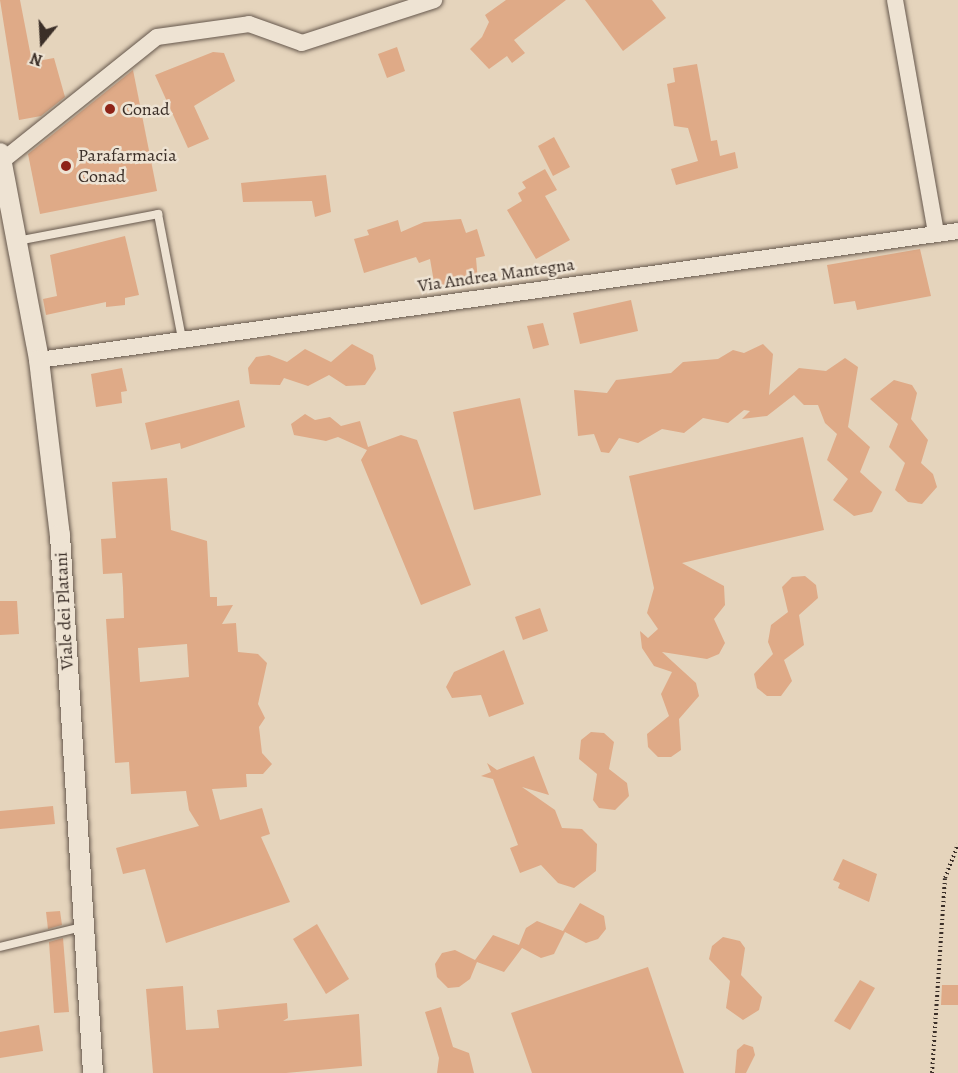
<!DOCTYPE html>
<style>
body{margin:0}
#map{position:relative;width:958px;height:1073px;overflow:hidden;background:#e5d4bc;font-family:Alegreya,serif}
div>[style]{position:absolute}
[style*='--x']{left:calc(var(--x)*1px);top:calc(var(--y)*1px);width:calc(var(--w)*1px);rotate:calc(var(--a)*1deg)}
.building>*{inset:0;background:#dfaa87}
.path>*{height:4px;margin-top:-2px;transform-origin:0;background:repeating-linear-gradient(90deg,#3b2f28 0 1.5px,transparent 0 4.5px)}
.roads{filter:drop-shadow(0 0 2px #66584d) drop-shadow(0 0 2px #66584d)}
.service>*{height:8px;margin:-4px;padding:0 4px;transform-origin:4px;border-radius:4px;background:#eee3d3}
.minor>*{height:16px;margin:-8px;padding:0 8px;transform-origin:8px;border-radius:8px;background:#eee3d3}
.tertiary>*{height:20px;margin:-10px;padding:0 10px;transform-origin:10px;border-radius:10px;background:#eee3d3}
.dots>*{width:16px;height:16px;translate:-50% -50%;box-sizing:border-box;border:3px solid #eee3d3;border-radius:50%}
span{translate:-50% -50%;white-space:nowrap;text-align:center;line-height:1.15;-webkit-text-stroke:5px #eee3d3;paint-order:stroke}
.poi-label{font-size:18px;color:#3b2f28}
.left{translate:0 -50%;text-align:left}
.street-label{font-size:18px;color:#3b2f28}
.north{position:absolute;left:12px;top:12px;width:60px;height:60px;-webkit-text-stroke:4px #eee3d3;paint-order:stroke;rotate:198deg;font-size:16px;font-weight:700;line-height:24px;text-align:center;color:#3b2f28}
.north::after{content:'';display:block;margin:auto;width:21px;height:27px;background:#3b2f28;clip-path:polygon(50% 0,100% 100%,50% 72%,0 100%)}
</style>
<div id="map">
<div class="building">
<i style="clip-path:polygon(0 0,20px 0,32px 62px,54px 58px,65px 97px,41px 116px,19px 120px)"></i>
<i style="clip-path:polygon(506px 0,566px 0,514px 40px,525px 53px,512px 63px,507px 56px,489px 69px,470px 49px,482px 37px,489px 22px,485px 15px)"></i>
<i style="clip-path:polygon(585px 0,652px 0,666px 18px,623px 51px)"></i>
<i style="clip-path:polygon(397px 47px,405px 71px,387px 78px,378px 54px)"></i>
<i style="clip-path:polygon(213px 52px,224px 53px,235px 81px,194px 106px,209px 139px,188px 148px,155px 75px)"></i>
<i style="clip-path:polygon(697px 64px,711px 141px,717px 140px,720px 156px,735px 152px,738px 168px,676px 185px,671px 169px,698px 161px,688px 128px,674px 126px,667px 84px,675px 82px,673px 68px)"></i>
<i style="clip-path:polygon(133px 70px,157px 191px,40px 214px,28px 154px)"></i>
<i style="clip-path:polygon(554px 137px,570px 167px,553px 176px,538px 146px)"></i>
<i style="clip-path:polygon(545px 169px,557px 190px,545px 196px,570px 240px,536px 259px,507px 210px,522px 201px,518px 193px,526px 188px,522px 182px)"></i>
<i style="clip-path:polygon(326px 175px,331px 212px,315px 217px,312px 201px,243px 202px,241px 183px)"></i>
<i style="clip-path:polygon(461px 219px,466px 233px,477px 229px,485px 256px,476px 258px,478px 282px,435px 288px,430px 259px,419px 263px,416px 257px,364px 273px,354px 239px,369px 235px,367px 230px,398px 220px,401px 232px,424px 222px)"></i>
<i style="clip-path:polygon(125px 236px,139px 295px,125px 298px,125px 305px,106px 307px,106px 302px,46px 315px,43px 299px,57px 296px,50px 255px)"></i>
<i style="clip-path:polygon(920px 249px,931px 296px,857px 310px,855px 301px,834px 304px,827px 265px)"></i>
<i style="clip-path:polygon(631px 300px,638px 331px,580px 344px,573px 313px)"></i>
<i style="clip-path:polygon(543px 323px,549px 345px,533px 349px,527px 326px)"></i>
<i style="clip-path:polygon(352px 344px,373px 355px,376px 369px,365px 385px,346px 386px,329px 375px,308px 386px,284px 378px,280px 385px,250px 384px,248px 368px,256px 357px,269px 355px,287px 362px,305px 349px,331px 362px)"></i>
<i style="clip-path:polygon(763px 344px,773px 354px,769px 395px,799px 368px,826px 371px,845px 358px,858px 367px,848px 427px,870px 447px,860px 472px,882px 492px,872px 512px,854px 516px,833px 500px,848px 479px,827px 460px,837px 434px,825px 423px,818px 405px,804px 405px,794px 395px,767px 416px,742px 419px,750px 411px,744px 410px,728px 423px,703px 418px,684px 433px,662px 429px,638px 443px,619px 438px,609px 453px,601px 452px,594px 434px,578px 436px,574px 390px,607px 393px,616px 380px,671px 373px,683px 362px,718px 359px,733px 350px,744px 353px)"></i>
<i style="clip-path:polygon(122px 368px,127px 391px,121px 392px,122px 403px,96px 407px,91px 374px)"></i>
<i style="clip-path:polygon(894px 380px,912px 385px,917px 393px,911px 419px,928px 440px,921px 463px,933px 474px,937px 487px,922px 504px,908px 502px,895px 490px,905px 463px,889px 447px,898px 424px,870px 399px)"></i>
<i style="clip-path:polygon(520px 398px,541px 495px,474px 510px,453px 412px)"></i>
<i style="clip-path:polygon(239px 400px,245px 427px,181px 449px,180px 443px,151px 450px,145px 423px)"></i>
<i style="clip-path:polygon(305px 414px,315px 420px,330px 417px,341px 426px,360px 421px,368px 447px,401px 435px,417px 440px,471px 585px,421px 605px,361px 460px,367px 450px,338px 437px,326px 441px,294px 435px,291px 424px)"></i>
<i style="clip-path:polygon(803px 437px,824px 530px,682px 563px,724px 586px,725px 605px,714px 619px,725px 643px,719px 654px,707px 659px,662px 652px,696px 683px,699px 696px,679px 719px,681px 750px,671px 757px,658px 757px,648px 747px,647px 734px,669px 716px,661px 694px,672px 672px,654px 666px,642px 648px,640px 631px,648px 638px,658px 629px,647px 613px,654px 588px,629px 476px)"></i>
<i style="clip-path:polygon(evenodd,167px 478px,171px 530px,207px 541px,210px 597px,217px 597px,217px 606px,233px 605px,222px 624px,236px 623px,238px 652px,258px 654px,267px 663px,258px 704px,265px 718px,259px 727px,262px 753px,272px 764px,263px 774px,246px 774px,247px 787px,212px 789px,220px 820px,262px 808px,270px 834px,261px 837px,290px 902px,166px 943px,145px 869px,123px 874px,116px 848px,199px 826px,189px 810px,186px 791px,131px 794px,129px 762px,115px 763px,106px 619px,124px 618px,123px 588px,122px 573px,103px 574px,101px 539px,116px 538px,112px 482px,167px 478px,187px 644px,189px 677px,140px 682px,138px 648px,187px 644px)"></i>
<i style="clip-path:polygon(805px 576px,816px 585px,818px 598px,799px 615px,804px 645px,784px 660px,792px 681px,781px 696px,767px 696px,757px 688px,754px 674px,773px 654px,768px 642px,771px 625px,788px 612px,782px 587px,792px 577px)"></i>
<i style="clip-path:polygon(0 601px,17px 601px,19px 634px,0 635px)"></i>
<i style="clip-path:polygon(540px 608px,548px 631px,523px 640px,515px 617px)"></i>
<i style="clip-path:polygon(504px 650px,524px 704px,489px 717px,481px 695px,452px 698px,446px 687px,454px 672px)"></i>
<i style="clip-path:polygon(591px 732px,604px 733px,614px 742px,609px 769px,627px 783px,629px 796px,615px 810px,599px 808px,593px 800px,597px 774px,579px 759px,581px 740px)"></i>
<i style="clip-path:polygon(534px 756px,549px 795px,522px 787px,555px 810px,562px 828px,582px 829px,597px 844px,596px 871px,574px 888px,558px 883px,541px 865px,520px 873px,510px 848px,518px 845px,493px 779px,481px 776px,491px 772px,487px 763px,497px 770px)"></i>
<i style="clip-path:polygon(53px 806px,55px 824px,0 829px,0 811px)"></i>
<i style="clip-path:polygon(843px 859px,877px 874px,869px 902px,838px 888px,840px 883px,833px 880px)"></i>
<i style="clip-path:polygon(580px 903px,604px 916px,606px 929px,598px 939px,586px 943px,565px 932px,554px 954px,541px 958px,522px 948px,504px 972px,477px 962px,470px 979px,459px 987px,448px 988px,437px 977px,435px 964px,442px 953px,455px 950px,475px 960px,493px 935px,519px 945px,526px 928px,537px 921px,563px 931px)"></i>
<i style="clip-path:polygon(60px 911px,62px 925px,48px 929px,46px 912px)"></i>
<i style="clip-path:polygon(317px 924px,349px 979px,326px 994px,293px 939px)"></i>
<i style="clip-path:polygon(723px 937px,740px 941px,745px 948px,741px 975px,762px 997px,759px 1010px,743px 1020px,726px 1008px,730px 981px,709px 959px,712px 946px)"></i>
<i style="clip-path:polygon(63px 938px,69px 1012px,54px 1013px,49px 942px)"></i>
<i style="clip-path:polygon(648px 967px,684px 1073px,532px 1073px,511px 1013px)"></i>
<i style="clip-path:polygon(860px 980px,875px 988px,850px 1030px,834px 1021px)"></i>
<i style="clip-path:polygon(942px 985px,958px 985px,958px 1005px,941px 1005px)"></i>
<i style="clip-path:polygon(183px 986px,186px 1030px,219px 1028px,217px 1010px,287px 1003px,288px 1018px,283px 1021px,359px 1014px,362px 1066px,286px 1073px,153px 1073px,146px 989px)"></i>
<i style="clip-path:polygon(441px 1007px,453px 1047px,469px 1053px,474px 1073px,437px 1073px,439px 1058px,425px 1012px)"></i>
<i style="clip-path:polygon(39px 1025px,43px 1051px,0 1058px,0 1032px)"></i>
<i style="clip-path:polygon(744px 1044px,753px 1047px,755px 1055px,746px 1073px,735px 1073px,737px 1050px)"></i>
</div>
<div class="path">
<i style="--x:932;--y:1073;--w:195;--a:-86.2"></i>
<i style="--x:945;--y:878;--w:36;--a:-69"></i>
</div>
<div class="roads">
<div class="service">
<i style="--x:17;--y:241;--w:144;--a:-10.8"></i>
<i style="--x:158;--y:214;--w:127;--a:79.1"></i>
<i style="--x:0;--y:947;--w:84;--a:-13.7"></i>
</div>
<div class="minor">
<i style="--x:895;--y:0;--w:237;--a:80"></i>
<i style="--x:2;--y:161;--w:198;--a:-38.7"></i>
<i style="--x:157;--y:37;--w:93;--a:-8"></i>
<i style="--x:249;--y:24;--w:56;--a:19.7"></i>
<i style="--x:302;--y:43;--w:139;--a:-18"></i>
<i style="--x:39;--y:360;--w:928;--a:-7.99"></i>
</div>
<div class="tertiary">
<i style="--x:0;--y:153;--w:211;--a:79.3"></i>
<i style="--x:39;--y:360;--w:176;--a:83.2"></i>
<i style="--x:60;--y:535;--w:539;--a:86.49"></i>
</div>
</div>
<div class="dots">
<i style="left:110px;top:109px;background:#8f2418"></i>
<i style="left:66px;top:166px;background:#8f2418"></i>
</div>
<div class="poi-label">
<span class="left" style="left:122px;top:109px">Conad</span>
<span class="left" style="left:78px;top:166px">Parafarmacia<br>Conad</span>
</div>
<div class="street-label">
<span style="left:496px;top:275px;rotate:-8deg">Via Andrea Mantegna</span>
<span style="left:64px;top:611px;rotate:-93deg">Viale dei Platani</span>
</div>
<div class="north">N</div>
</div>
